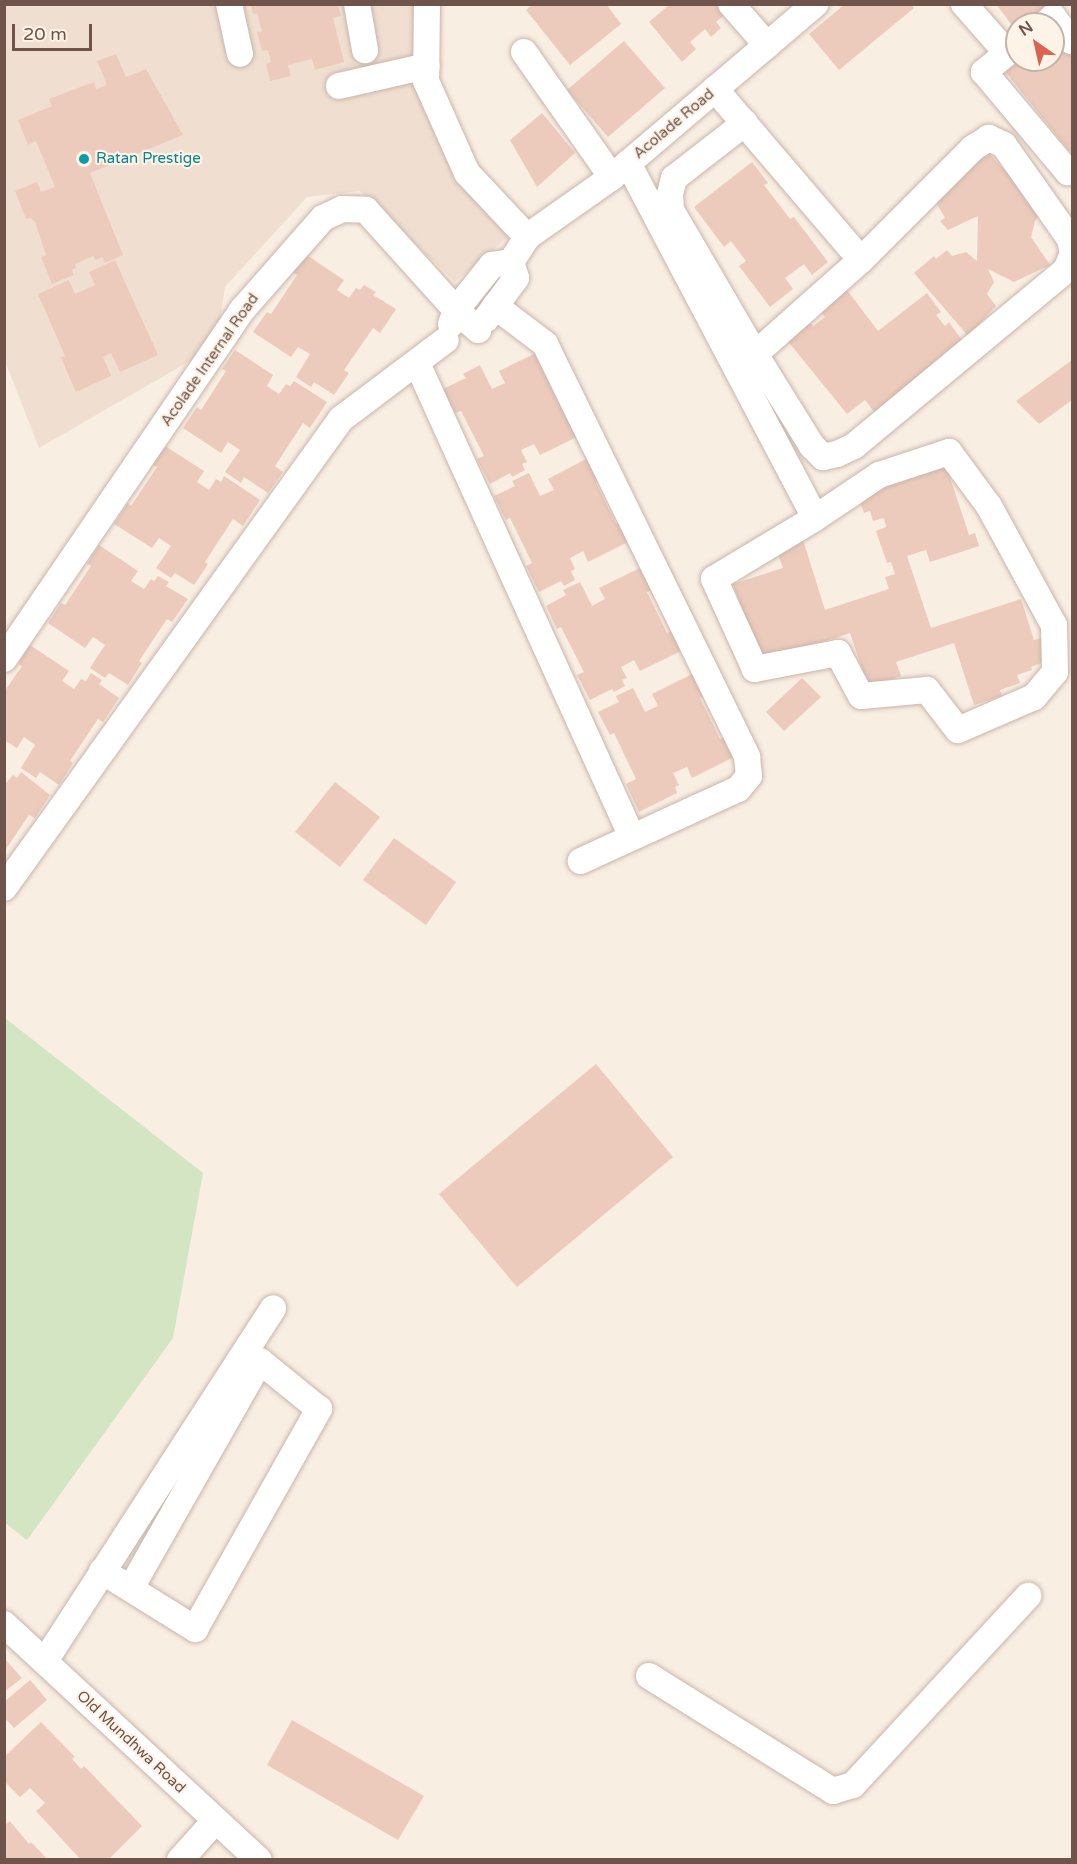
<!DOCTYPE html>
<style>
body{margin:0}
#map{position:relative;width:1077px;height:1864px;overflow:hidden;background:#f9eee2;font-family:"Varela Round",sans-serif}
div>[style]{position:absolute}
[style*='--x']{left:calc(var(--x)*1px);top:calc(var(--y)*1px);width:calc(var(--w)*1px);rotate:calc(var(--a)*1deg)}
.residential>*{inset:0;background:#f0dfd1}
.green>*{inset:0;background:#d3e5c2}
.building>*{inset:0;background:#eccbbc}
.roads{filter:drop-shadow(0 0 2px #c9b5aa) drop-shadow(0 0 2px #c9b5aa)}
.minor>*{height:26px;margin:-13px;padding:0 13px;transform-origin:13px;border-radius:13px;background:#fff}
.dots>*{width:16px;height:16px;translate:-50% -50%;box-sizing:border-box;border:3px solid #fdf3e7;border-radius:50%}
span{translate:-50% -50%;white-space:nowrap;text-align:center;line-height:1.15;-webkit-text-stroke:4.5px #fdf3e7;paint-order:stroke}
.street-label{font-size:15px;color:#6e544b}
.culture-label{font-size:15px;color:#0d838f}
.left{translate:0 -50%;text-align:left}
.frame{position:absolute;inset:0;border:6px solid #6e544b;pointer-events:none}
.north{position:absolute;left:1005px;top:12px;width:60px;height:60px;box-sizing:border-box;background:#fdf3e7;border:2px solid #c4b3a9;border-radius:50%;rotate:326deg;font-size:16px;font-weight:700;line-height:24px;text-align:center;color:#6e544b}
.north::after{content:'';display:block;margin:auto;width:21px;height:27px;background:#d96452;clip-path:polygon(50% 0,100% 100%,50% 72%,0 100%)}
.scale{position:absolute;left:12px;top:24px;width:80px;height:27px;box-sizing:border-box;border:3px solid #6e544b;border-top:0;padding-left:8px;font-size:18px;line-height:21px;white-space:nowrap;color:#6e544b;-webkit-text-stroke:4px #fdf3e7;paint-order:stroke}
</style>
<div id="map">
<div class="residential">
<i style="clip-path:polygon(5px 5px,437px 5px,431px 69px,482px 182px,516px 230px,455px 282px,360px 191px,307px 197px,225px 287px,216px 346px,39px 448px,5px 361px)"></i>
</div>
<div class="green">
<i style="clip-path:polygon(5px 1018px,203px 1173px,173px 1338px,27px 1540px,4px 1522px)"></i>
</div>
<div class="building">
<i style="clip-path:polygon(533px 4px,606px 4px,621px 24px,570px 65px,526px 10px)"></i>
<i style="clip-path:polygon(670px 4px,719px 4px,727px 13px,716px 22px,721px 28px,711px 37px,705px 29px,690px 42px,696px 49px,682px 62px,649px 22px)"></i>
<i style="clip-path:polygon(845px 4px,911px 4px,914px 8px,839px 70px,809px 34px)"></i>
<i style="clip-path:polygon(996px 4px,1052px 4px,1028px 24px,1017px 24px,1017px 32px)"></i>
<i style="clip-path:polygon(251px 5px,338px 5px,341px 16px,333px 18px,344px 62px,315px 70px,312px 59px,288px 65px,291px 76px,270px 81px,266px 64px,271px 62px,268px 50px,262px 51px,257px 32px,262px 31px,257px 13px,253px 14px)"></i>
<i style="clip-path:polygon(1053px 28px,1072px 53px,1072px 150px,1070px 152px,1004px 70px,1016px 60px,1053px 60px)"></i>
<i style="clip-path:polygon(624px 41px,665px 88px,608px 137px,567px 90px)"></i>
<i style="clip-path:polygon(116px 54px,126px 77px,146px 69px,183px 135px,90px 173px,123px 255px,105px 263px,102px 257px,95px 260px,93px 256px,75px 264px,76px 268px,72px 270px,74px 275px,52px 284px,41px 257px,46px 255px,35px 222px,31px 218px,26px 219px,15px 191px,37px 182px,41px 192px,55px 187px,36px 141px,28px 145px,18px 120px,52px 106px,49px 99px,94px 82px,96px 89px,107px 85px,97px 61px)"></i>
<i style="clip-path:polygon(542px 113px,575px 153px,537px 187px,510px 140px)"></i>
<i style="clip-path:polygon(985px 149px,1020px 187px,1044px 208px,1035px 221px,1031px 237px,1050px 265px,1014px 282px,988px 269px,994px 282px,987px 294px,996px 306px,968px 336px,914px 273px,934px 256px,936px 259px,947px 250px,952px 256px,966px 252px,977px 261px,978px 216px,948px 230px,940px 221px,945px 218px,934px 199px)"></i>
<i style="clip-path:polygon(752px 162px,768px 183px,764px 185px,790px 219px,794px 217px,828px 262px,812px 275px,804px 264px,785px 278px,793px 289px,770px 307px,739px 266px,746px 261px,731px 241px,724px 247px,694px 207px)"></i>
<i style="clip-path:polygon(305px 254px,344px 280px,337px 290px,349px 298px,356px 288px,360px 290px,364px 285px,376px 292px,373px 295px,396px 309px,380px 333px,373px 328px,344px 370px,349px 373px,334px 395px,314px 382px,311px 387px,296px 377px,310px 354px,298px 347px,291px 357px,253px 332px,267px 312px,271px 314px,297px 275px,293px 273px)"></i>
<i style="clip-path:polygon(115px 260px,158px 355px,120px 372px,111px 353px,103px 357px,111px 376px,76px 392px,61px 358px,65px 356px,38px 294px,69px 280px,75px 294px,95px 285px,89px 272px)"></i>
<i style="clip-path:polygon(844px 286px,878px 331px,927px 293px,941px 312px,936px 315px,945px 326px,949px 322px,966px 346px,880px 419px,865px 400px,847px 414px,782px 334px,805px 316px,813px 326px,825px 317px,817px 307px)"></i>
<i style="clip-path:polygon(235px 350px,273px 375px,267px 386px,279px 394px,286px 384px,290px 386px,294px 381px,327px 402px,310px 428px,303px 423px,275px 466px,283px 472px,268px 493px,244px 477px,241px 483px,225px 472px,240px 450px,228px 442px,221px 453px,183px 428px,197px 407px,201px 410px,226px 371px,222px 369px)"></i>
<i style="clip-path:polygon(540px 351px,581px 435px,540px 455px,534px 444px,521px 450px,527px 462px,522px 464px,525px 470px,512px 477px,510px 473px,490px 484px,477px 459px,484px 456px,461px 411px,455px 413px,443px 389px,466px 378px,463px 374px,480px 365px,492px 389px,505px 383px,499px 371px)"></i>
<i style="clip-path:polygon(1072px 360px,1072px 400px,1039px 424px,1016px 401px)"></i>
<i style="clip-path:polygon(165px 446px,204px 471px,197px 482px,209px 490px,216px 479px,221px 482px,224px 476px,260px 500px,243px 526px,233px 519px,205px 562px,208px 564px,194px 585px,175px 573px,171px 578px,156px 568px,171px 546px,159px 538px,152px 548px,114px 524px,128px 503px,131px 506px,157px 467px,153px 465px)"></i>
<i style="clip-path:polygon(588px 458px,600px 480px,596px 483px,616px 524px,620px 522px,630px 541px,588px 562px,583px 551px,570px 558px,575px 569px,571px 571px,575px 580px,564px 586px,561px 581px,539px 592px,526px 566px,532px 563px,510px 518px,506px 520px,494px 496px,515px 486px,512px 481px,529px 473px,540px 496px,554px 490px,548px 479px)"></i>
<i style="clip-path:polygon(945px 462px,969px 535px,975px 533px,979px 546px,930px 562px,926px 550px,907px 556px,931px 628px,1021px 599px,1034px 640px,1042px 638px,1049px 660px,1031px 667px,1032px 670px,1017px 675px,1020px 683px,1000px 690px,1002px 696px,974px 705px,954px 643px,896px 662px,901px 676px,868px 687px,850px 633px,759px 663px,733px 584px,783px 568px,776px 549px,803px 540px,825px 610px,889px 589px,885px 577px,895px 574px,891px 562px,887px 563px,876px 531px,886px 527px,884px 518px,873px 521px,870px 511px,864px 513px,858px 496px,933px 471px,932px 466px)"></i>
<i style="clip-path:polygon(99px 545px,138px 571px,131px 581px,144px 589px,151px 579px,154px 581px,158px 576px,169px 582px,166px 586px,188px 599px,172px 622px,167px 619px,139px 661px,142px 663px,128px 685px,109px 673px,105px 678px,90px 668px,105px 645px,93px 637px,85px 648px,48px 623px,61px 603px,65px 605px,91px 566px,87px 564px)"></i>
<i style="clip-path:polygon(640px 568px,651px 590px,647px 592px,667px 633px,671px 631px,681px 651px,640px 671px,634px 660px,621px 667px,627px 678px,622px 680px,625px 686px,614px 692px,612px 689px,590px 700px,577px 675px,584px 672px,561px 627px,557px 629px,546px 606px,566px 595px,563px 590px,580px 582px,592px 606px,605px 599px,599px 588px)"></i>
<i style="clip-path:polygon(30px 645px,69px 671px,62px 681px,74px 689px,81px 679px,86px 681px,91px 673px,102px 680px,99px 684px,119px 698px,103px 722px,98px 719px,70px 761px,73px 763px,59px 785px,40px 772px,36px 778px,21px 768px,35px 745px,24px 737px,17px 748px,4px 740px,4px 692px,22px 666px,18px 664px)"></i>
<i style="clip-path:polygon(692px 674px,703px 696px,700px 698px,720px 739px,724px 737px,734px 757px,692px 778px,687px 767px,673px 773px,679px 785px,675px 787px,677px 793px,639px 812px,626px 784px,636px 779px,614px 733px,610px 735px,598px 712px,619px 702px,616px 696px,633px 688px,645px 712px,658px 706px,652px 694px)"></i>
<i style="clip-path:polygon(802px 678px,821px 697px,784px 731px,766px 712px)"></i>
<i style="clip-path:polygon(21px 772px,50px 795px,35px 818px,29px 815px,4px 852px,4px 785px,13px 775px,17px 778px)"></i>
<i style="clip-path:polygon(335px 782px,380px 817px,340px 867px,295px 832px)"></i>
<i style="clip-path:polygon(394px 838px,456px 882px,426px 925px,363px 880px)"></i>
<i style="clip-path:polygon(596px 1064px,673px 1157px,517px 1287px,439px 1194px)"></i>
<i style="clip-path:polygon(4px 1658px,22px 1678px,4px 1692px)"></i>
<i style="clip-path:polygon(30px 1680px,47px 1700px,14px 1728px,4px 1717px,4px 1702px)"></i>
<i style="clip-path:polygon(292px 1720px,424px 1796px,398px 1840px,267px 1765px)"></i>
<i style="clip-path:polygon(41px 1722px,75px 1757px,72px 1759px,81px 1769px,84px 1766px,142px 1826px,108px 1860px,81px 1860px,36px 1811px,45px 1803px,30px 1788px,20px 1797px,4px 1781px,4px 1757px)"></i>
<i style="clip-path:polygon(10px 1821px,29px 1844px,31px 1842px,48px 1860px,4px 1860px,4px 1826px)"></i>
</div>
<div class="roads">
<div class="minor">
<i style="--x:229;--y:4;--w:51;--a:77.6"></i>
<i style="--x:357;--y:4;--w:47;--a:80.1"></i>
<i style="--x:427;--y:4;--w:77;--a:90.7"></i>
<i style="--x:426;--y:81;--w:101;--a:66"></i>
<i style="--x:467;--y:173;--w:88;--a:46.8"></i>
<i style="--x:731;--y:4;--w:55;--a:48.7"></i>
<i style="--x:964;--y:4;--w:65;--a:48.7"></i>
<i style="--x:1045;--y:24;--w:11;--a:-41"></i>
<i style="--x:1053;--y:17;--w:31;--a:52"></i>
<i style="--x:1017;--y:45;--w:43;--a:140.7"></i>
<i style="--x:984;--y:72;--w:131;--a:50"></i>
<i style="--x:1068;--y:172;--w:5;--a:-37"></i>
<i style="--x:524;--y:52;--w:153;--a:54.9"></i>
<i style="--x:339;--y:86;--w:90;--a:-12.8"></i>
<i style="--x:715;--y:89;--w:225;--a:49.5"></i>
<i style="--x:745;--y:123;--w:90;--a:142.2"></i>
<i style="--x:674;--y:178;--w:16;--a:104"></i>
<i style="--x:670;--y:194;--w:16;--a:86"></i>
<i style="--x:671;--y:210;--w:167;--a:59.7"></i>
<i style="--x:628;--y:163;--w:401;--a:62.2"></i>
<i style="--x:815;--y:518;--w:77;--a:-33.9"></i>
<i style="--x:879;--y:475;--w:74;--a:-18.2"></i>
<i style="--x:949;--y:452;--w:67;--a:53.5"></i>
<i style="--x:989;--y:506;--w:136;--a:61.4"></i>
<i style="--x:1054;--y:625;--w:47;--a:88.8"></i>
<i style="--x:1055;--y:672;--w:33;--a:130"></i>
<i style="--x:1034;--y:697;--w:83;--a:156.5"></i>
<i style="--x:958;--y:730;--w:51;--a:-127.8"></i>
<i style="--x:927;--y:690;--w:66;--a:174.8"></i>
<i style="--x:861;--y:696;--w:49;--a:-118.1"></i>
<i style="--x:838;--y:653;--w:85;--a:169.1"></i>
<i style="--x:755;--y:669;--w:99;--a:-114.5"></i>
<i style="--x:714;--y:579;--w:118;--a:-31.1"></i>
<i style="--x:1072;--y:250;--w:11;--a:-100"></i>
<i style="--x:1070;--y:239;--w:115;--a:-125.1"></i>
<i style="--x:1004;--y:145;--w:17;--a:-155"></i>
<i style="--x:989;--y:138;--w:19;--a:148"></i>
<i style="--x:973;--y:148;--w:158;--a:135"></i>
<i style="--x:861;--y:260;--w:142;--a:138.4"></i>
<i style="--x:755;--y:354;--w:108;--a:58.2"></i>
<i style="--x:812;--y:446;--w:16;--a:45"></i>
<i style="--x:823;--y:457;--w:14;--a:-12"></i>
<i style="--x:837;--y:454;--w:19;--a:-25"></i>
<i style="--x:854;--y:446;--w:276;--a:-39.7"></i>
<i style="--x:1066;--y:270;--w:15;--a:-67"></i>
<i style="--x:495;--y:306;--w:63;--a:37.2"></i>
<i style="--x:545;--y:344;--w:460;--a:63.9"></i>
<i style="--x:747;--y:757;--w:19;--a:84"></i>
<i style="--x:749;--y:776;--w:17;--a:130"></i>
<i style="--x:738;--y:789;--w:173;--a:155.4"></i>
<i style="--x:486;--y:319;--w:51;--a:-53.8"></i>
<i style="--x:516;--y:278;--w:17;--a:-107"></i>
<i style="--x:451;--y:324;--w:15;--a:-70"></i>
<i style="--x:456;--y:310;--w:58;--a:-51.3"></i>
<i style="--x:492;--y:265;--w:19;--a:-9"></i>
<i style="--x:511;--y:262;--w:30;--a:-57"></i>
<i style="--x:527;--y:237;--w:104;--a:-35.2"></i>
<i style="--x:612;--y:177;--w:267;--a:-40.4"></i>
<i style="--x:417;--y:363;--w:520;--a:65.6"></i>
<i style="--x:4;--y:659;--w:424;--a:-55.7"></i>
<i style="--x:243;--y:309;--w:121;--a:-48.7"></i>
<i style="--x:323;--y:218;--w:21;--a:-25"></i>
<i style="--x:342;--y:209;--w:24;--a:2"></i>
<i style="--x:366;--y:210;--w:135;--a:48"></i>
<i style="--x:456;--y:310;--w:30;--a:42"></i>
<i style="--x:4;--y:888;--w:578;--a:-54.3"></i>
<i style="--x:341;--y:419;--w:131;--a:-37"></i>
<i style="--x:102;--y:1571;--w:110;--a:31.9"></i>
<i style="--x:195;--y:1629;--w:253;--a:-60.6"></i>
<i style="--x:319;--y:1409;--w:76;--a:-140.9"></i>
<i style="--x:260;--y:1361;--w:261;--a:119.6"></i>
<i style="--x:4;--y:1624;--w:347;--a:42.8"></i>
<i style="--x:45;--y:1661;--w:420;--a:-57.1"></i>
<i style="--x:649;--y:1676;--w:217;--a:32"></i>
<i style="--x:833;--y:1791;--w:21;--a:-17"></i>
<i style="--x:853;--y:1785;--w:258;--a:-47.2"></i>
<i style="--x:180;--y:1860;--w:52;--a:-48.1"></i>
</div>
</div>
<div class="dots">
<i style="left:84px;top:159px;background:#0f9aa8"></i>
</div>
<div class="street-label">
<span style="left:674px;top:124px;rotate:-40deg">Acolade Road</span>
<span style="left:210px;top:360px;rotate:-55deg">Acolade Internal Road</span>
<span style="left:131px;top:1742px;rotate:43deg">Old Mundhwa Road</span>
</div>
<div class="culture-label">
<span class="left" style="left:96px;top:159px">Ratan Prestige</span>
</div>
<div class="frame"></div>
<div class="north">N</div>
<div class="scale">20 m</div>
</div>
